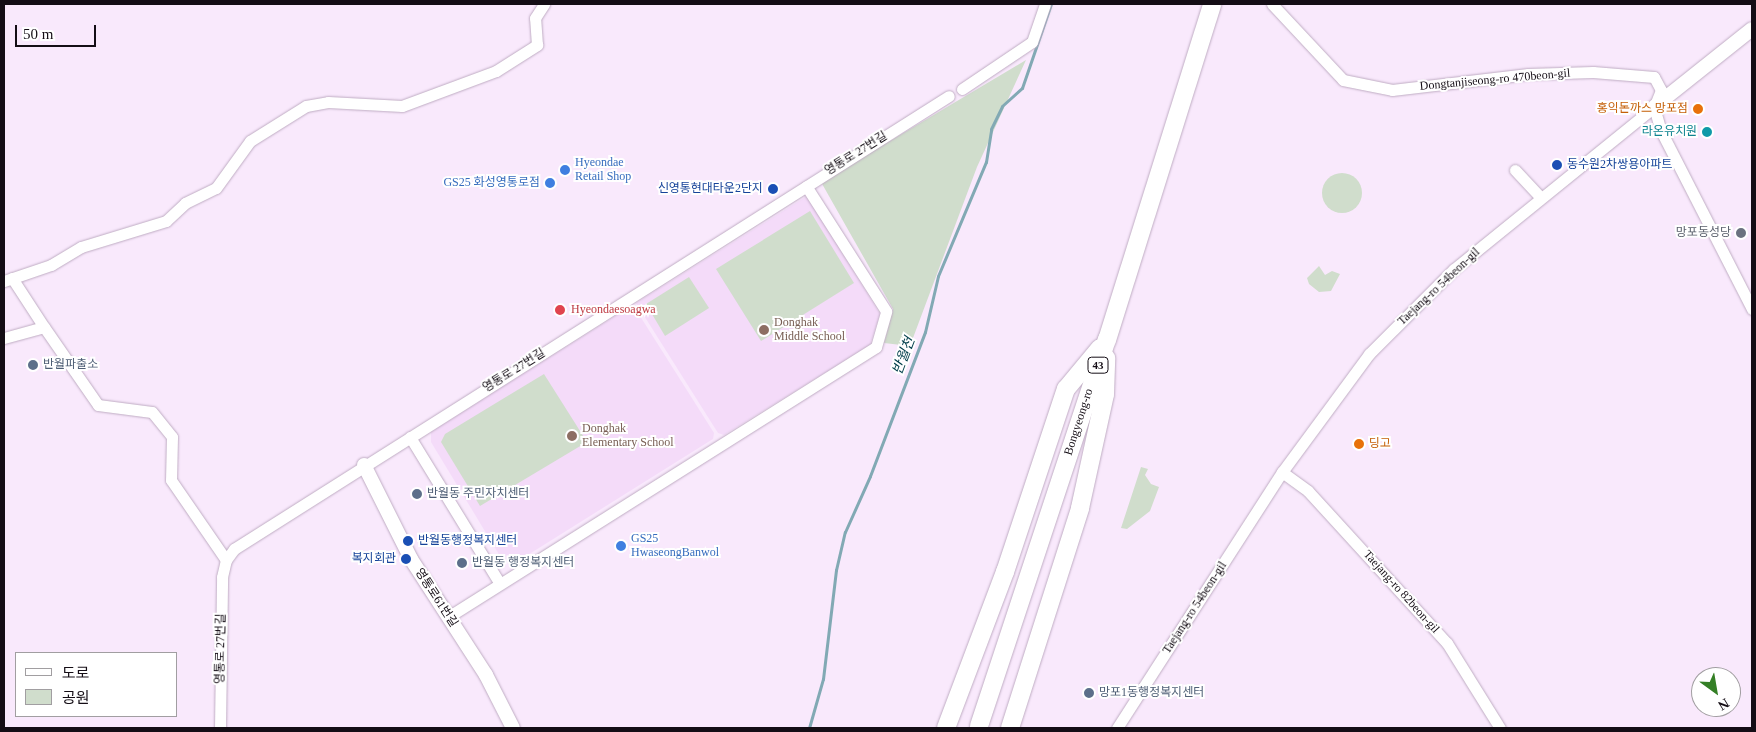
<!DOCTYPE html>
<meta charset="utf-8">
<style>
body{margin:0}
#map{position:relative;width:1756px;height:732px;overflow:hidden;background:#f9e9fc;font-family:"Times New Roman","Noto Sans KR",serif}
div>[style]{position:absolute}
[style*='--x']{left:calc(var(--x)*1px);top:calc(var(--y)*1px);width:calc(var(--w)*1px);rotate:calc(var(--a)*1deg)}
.built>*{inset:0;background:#f4dbf9}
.green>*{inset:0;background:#d0ddcc}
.round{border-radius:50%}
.stream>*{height:3px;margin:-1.5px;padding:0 1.5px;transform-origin:1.5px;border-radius:1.5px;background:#82a9b4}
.roads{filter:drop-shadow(0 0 1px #bfacc3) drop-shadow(0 0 1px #bfacc3)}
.minor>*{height:11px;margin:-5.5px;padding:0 5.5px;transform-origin:5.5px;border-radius:5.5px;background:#fff}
.tertiary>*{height:14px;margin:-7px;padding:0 7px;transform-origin:7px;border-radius:7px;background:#fff}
.trunk>*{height:18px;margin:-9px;padding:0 9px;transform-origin:9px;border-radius:9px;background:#fff}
.dots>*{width:14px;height:14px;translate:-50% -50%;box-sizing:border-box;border:2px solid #fff;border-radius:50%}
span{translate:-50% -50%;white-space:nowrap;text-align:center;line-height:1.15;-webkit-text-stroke:4px #fff;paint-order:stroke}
.shield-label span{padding:1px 4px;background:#fff;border:1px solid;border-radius:4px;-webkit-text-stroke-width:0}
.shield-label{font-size:11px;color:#140d15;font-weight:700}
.street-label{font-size:12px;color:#140d15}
.food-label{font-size:12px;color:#c56008}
.right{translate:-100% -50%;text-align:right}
.left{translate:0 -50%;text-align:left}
.culture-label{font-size:12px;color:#0d838f}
.shop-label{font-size:12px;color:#366cbe}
.transit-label{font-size:12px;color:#164399}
.worship-label{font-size:12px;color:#5b616d}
.health-label{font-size:12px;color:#be3a42}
.education-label{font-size:12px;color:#785e54}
.service-label{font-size:12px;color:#4e5e75}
.water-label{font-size:14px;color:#003d4a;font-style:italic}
.frame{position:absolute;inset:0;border:5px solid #140d15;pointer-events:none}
.legend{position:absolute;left:15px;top:652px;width:162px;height:65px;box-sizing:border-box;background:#fff;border:1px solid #a19ea1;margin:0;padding:6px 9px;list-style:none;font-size:15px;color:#140d15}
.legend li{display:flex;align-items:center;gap:10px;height:25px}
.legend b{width:25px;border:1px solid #a19ea1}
.north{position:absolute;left:1691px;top:667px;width:50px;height:50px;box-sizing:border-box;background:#fff;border:1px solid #a19ea1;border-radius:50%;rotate:148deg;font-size:14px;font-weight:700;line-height:20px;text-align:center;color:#140d15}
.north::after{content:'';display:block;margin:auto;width:18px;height:22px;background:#347f26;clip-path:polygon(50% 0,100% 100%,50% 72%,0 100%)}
.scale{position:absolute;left:15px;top:25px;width:81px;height:22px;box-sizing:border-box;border:2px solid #140d15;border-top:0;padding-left:6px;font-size:15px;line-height:18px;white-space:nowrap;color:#140d15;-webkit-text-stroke:4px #fff;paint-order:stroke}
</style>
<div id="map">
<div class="built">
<i style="clip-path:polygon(807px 196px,880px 314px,870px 345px,724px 435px,718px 433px,636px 303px)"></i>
<i style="clip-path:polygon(633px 305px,714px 433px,713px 439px,515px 563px,503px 561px,431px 442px,431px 432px)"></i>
</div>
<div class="green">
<i style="clip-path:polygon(1026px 60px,977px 167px,910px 346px,884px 343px,893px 309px,821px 182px)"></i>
<i class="round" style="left:1322px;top:173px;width:40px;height:40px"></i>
<i style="clip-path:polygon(810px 211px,854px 283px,761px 341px,716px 269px)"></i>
<i style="clip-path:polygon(1319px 266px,1325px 275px,1332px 271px,1340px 274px,1331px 291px,1319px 292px,1309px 284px,1307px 278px)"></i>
<i style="clip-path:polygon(689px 277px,709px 308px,665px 336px,646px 304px)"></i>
<i style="clip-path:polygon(544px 374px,587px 442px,480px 506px,441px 442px,445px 434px)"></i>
<i style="clip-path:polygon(1141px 467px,1148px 469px,1145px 475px,1151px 484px,1159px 487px,1150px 511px,1127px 529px,1121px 528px)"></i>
</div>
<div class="stream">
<i style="--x:809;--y:728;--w:51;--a:-74.1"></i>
<i style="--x:823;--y:679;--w:110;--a:-83.2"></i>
<i style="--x:836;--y:570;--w:39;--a:-77"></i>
<i style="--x:845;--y:532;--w:61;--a:-65.9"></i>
<i style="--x:870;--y:476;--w:154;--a:-69.1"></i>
<i style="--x:925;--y:332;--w:57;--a:-76.9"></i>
<i style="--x:938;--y:276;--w:124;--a:-67.2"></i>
<i style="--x:986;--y:162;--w:33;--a:-81"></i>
<i style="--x:991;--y:129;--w:25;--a:-64"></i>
<i style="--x:1002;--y:106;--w:27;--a:-42"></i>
<i style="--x:1022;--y:88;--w:89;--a:-71"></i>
</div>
<div class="roads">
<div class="minor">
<i style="--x:1272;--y:4;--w:104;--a:46.9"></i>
<i style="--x:1343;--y:80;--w:50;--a:11.5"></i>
<i style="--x:1392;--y:90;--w:137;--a:-6.7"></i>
<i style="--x:1528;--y:74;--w:65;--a:-1.8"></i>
<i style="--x:1593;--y:72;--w:61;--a:4.7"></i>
<i style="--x:1654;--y:77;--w:15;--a:62"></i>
<i style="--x:1661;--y:90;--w:18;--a:112"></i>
<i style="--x:962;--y:89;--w:84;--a:-33.9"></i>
<i style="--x:1032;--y:42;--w:40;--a:-71.1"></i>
<i style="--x:1654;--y:107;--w:25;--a:74"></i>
<i style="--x:1661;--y:131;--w:200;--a:62.9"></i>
<i style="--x:1515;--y:170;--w:38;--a:47"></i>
<i style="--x:12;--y:278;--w:59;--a:56.9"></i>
<i style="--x:4;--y:281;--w:50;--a:-18.8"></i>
<i style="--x:51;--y:265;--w:35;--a:-31"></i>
<i style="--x:81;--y:247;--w:89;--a:-17"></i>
<i style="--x:166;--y:221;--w:26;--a:-43"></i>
<i style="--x:185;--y:203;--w:34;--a:-26"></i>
<i style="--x:216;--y:188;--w:58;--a:-54.1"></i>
<i style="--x:250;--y:141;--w:66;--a:-32"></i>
<i style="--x:306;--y:106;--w:22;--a:-10"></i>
<i style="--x:328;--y:102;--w:74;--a:3.1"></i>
<i style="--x:402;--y:106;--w:100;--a:-20.4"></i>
<i style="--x:496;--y:71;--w:49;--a:-32.4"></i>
<i style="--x:537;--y:45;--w:27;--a:-94"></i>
<i style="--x:535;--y:18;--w:17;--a:-57"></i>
<i style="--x:4;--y:338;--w:41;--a:-15.4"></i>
<i style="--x:44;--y:327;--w:95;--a:55.3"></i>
<i style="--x:98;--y:405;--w:54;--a:7.4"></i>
<i style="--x:152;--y:412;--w:32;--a:51"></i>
<i style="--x:172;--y:437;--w:43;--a:91.3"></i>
<i style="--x:171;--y:480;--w:97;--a:55.5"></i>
<i style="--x:410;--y:437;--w:172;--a:58.5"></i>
<i style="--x:1282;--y:472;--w:32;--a:36"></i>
<i style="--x:1308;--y:491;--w:206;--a:47.6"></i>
<i style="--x:1447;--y:643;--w:100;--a:58.1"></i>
<i style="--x:448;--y:617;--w:506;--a:-32.25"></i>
<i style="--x:876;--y:347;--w:37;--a:-74"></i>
<i style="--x:886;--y:311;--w:148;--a:-122.6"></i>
<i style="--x:220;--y:728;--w:151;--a:-89.2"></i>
<i style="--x:222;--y:577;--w:17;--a:-77"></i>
<i style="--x:226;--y:560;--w:14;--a:-54"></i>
<i style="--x:234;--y:549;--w:846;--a:-32.36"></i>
<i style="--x:1117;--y:728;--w:305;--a:-57.2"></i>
<i style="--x:1282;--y:472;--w:147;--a:-53.6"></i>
<i style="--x:1369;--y:354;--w:120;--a:-45"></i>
<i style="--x:1454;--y:269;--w:257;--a:-39"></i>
</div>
<div class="tertiary">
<i style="--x:1654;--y:107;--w:125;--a:-38.5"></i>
<i style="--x:364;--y:465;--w:105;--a:63.4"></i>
<i style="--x:411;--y:559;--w:138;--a:57.1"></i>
<i style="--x:486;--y:675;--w:59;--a:63"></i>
</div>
<div class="trunk">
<i style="--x:979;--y:726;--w:407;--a:-71.7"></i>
<i style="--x:1107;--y:340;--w:352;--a:-72.6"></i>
<i style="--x:946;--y:728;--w:167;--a:-69.3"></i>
<i style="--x:1005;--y:572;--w:193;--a:-71.6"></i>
<i style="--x:1066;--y:389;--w:53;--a:-50.3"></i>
<i style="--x:1010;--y:728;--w:231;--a:-72.3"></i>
<i style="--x:1080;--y:508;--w:117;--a:-77.6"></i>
<i style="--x:1105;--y:394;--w:36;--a:-88"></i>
</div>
</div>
<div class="dots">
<i style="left:1698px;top:109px;background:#e8710a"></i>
<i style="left:1707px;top:132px;background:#0f9aa8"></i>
<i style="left:1557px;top:165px;background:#1a4fb4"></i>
<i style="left:565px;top:170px;background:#3f7fe0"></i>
<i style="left:550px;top:183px;background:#3f7fe0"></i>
<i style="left:773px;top:189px;background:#1a4fb4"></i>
<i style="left:1741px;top:233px;background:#6b7280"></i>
<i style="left:560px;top:310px;background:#e0444e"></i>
<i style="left:764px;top:330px;background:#8d6e63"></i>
<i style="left:33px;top:365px;background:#5c6f8a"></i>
<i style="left:572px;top:436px;background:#8d6e63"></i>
<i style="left:1359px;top:444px;background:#e8710a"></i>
<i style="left:417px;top:494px;background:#5c6f8a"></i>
<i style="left:408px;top:541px;background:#1a4fb4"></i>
<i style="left:621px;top:546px;background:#3f7fe0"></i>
<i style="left:406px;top:559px;background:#1a4fb4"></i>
<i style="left:462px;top:563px;background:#5c6f8a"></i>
<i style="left:1089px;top:693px;background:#5c6f8a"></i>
</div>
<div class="shield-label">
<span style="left:1098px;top:365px">43</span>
</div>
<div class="street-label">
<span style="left:1495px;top:80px;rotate:-5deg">Dongtanjiseong-ro 470beon-gil</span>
<span style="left:856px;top:154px;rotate:-32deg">영통로 27번길</span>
<span style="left:1439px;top:287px;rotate:-43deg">Taejang-ro 54beon-gil</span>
<span style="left:514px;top:371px;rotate:-32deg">영통로 27번길</span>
<span style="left:1079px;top:422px;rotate:-72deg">Bongyeong-ro</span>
<span style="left:1401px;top:592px;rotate:48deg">Taejang-ro 82beon-gil</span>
<span style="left:436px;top:598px;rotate:57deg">영통로61번길</span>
<span style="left:1195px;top:608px;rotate:-57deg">Taejang-ro 54beon-gil</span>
<span style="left:221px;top:649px;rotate:-89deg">영통로 27번길</span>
</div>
<div class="food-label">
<span class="right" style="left:1688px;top:109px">홍익돈까스 망포점</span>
<span class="left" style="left:1369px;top:444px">딩고</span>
</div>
<div class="culture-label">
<span class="right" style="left:1697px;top:132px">라온유치원</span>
</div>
<div class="shop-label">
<span class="left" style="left:575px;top:170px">Hyeondae<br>Retail Shop</span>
<span class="right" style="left:540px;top:183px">GS25 화성영통로점</span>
<span class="left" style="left:631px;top:546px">GS25<br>HwaseongBanwol</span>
</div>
<div class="transit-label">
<span class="left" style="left:1567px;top:165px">동수원2차쌍용아파트</span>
<span class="right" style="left:763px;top:189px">신영통현대타운2단지</span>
<span class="left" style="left:418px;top:541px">반월동행정복지센터</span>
<span class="right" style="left:396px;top:559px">복지회관</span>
</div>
<div class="worship-label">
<span class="right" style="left:1731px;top:233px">망포동성당</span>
</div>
<div class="health-label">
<span class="left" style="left:571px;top:310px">Hyeondaesoagwa</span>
</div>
<div class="education-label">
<span class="left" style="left:774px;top:330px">Donghak<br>Middle School</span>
<span class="left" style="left:582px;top:436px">Donghak<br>Elementary School</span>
</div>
<div class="service-label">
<span class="left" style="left:43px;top:365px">반월파출소</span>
<span class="left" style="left:427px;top:494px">반월동 주민자치센터</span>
<span class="left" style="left:472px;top:563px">반월동 행정복지센터</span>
<span class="left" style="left:1099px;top:693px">망포1동행정복지센터</span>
</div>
<div class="water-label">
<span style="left:904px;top:356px;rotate:-69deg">반월천</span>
</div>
<div class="frame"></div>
<ul class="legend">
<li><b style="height:6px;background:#fff"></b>도로</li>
<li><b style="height:14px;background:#d0ddcc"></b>공원</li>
</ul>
<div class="north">N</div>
<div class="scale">50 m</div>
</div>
